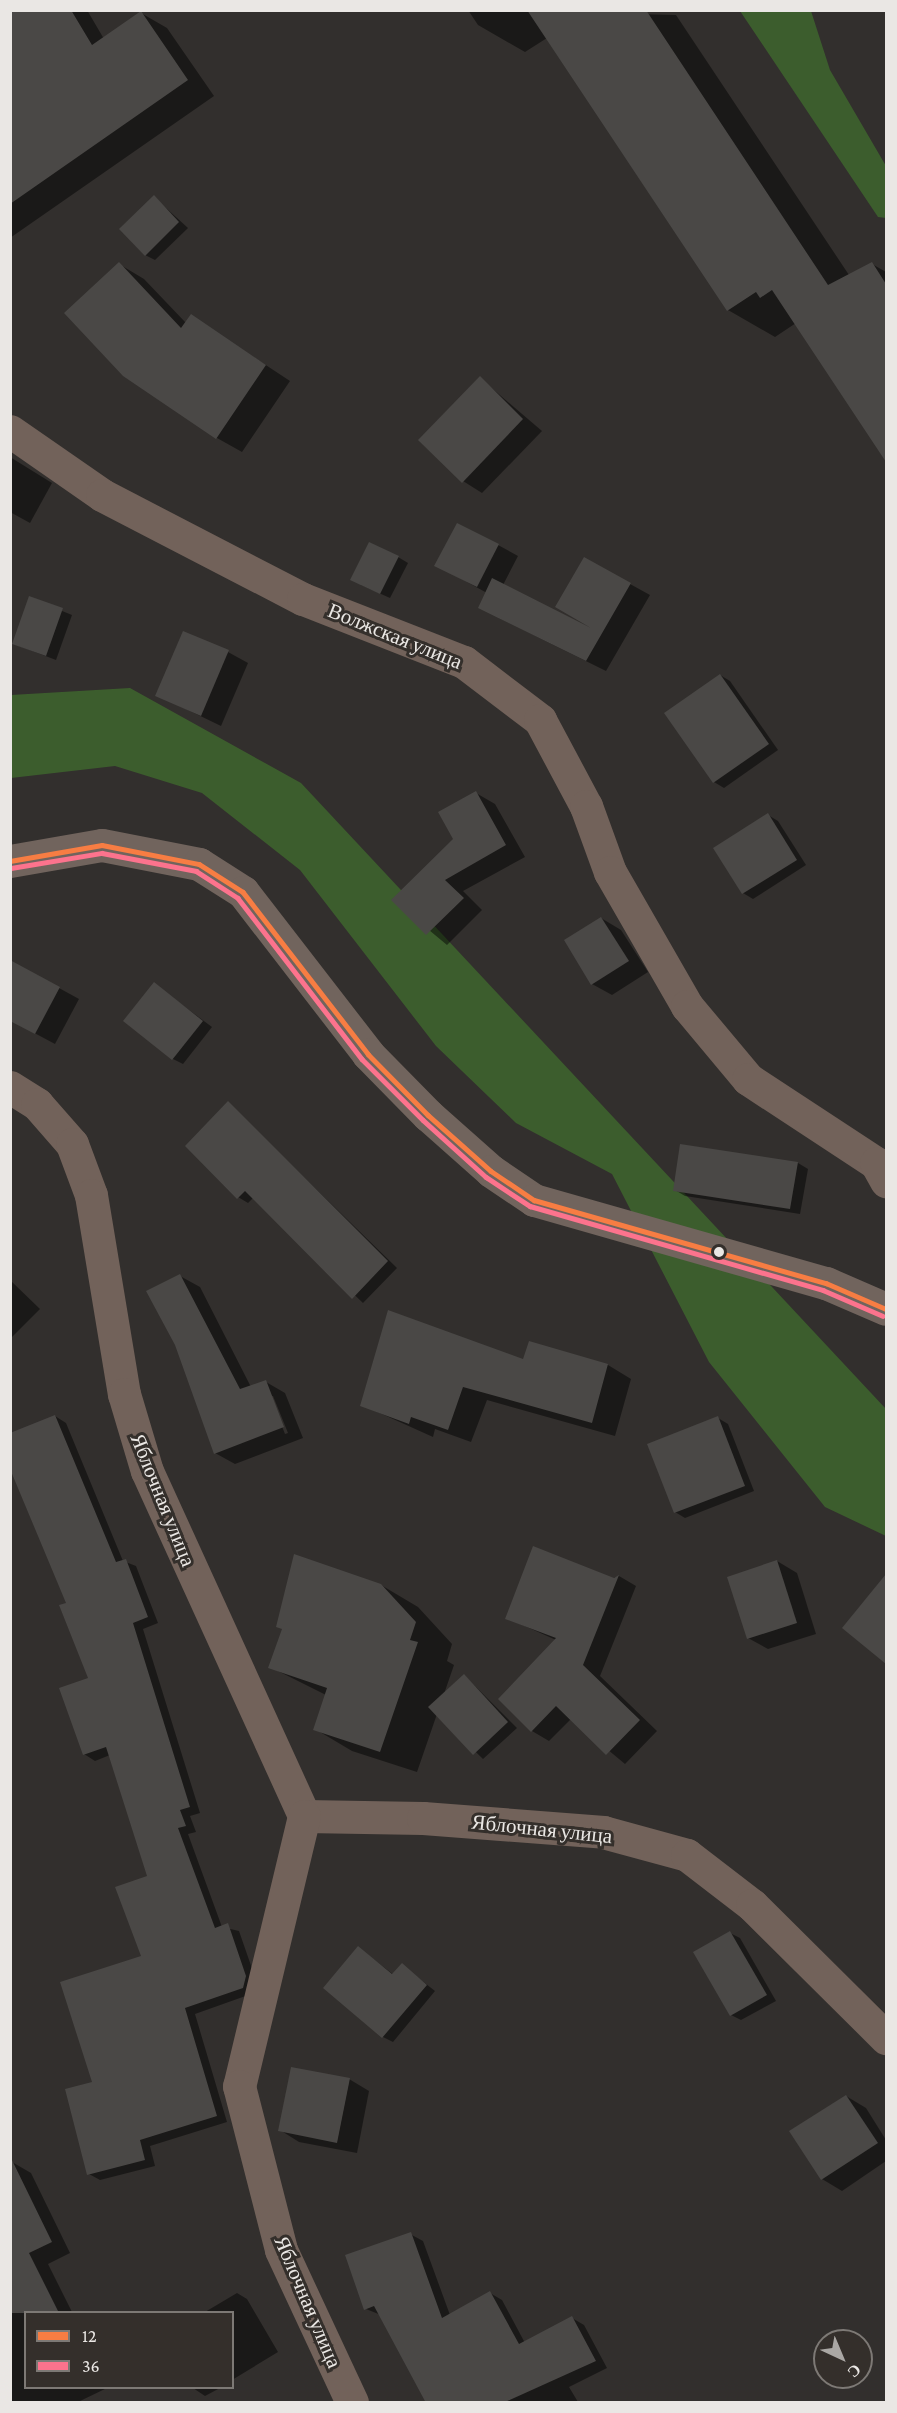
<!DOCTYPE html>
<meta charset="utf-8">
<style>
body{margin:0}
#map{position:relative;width:897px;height:2413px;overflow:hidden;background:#322f2d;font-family:"Crimson Pro",serif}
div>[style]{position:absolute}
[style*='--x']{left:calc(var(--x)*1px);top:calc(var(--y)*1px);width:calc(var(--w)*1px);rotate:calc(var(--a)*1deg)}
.green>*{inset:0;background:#3c5d2d}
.shadow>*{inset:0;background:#0007}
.building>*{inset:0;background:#4a4846}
.minor>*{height:33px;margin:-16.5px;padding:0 16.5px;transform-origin:16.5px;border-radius:16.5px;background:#72625a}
.major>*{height:33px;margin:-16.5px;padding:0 16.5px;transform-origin:16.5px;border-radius:16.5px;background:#71645d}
.bus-1>*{height:4.5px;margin:-2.25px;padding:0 2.25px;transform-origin:2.25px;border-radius:2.25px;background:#f77d43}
.bus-2>*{height:4.5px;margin:-2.25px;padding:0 2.25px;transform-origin:2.25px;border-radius:2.25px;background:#fc738d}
.dots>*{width:16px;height:16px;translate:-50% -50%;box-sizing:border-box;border:3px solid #342f2b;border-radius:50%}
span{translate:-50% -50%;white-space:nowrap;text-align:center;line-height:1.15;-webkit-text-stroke:6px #342f2b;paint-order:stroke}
.street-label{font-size:21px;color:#eae7e4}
.frame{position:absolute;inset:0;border:12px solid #eae7e4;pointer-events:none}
.legend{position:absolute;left:24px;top:2311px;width:210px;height:78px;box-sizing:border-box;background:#342f2b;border:2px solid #7d7975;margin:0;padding:8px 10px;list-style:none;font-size:18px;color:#eae7e4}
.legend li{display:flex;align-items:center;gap:12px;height:30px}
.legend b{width:30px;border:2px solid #7d7975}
.north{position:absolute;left:813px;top:2329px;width:60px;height:60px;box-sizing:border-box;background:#342f2b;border:2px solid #7d7975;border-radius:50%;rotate:136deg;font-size:16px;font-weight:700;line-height:24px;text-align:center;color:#eae7e4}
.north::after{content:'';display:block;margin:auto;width:21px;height:27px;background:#aaa7a4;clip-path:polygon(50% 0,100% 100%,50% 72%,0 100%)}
</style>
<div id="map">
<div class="green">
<i style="clip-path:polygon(740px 11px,811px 11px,830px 70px,886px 166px,886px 218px,878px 217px)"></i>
<i style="clip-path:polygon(130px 688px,301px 783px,886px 1409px,886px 1536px,825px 1507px,709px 1362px,612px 1174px,516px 1123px,436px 1046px,300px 870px,202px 793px,115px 766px,11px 778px,11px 695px)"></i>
</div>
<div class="shadow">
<i style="clip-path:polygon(10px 10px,87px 10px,104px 39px,141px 13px,167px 28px,214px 96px,10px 238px)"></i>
<i style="clip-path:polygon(468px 10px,676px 15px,849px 275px,872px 264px,886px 272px,886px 459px,796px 323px,775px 337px,728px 310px,547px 38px,525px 52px,478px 25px)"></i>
<i style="clip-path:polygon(154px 197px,188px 228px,155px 260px,145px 255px)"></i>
<i style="clip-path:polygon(119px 264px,144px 279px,186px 323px,191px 316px,290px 381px,242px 452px,217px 438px)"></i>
<i style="clip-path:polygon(480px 378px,542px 431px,482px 493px,463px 481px)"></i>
<i style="clip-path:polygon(10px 457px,52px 483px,30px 523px,10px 512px)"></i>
<i style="clip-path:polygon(498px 545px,518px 556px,503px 585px,593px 630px,630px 584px,650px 595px,606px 671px,499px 618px,487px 593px,436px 565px)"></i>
<i style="clip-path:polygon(398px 557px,408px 563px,390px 598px,361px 585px)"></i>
<i style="clip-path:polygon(30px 598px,72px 615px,56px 660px,14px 644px)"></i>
<i style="clip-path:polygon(228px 652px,248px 663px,221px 726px,157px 695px)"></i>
<i style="clip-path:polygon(720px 675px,730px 681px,778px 750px,724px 788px,714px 782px,666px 713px)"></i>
<i style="clip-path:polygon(476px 793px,495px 804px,525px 857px,463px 891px,482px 910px,447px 945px,393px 900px,455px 839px)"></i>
<i style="clip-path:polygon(768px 815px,778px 821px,806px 865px,753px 899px,743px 893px,715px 849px)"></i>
<i style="clip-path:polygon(601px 918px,621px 930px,648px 972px,612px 995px,592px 984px)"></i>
<i style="clip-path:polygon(154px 984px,212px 1027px,183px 1064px,173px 1059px)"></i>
<i style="clip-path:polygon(59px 988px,79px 999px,55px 1044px,10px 1020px)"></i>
<i style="clip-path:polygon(228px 1103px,397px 1268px,363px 1303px,253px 1198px,248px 1203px,238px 1197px)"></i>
<i style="clip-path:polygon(682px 1145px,798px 1163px,808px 1169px,800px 1214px,685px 1196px,675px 1190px)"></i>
<i style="clip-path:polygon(evenodd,180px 1276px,200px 1287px,251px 1387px,266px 1382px,285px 1393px,303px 1438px,235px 1464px,215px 1453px,180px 1276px,270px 1396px,273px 1396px,288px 1433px,285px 1434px,270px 1396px)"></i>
<i style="clip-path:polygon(10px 1280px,40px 1309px,10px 1339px)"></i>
<i style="clip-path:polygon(524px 1361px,608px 1365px,631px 1379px,615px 1436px,487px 1400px,471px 1442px,435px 1429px,433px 1437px,362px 1405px)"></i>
<i style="clip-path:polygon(55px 1416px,66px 1423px,123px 1561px,136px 1566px,158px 1623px,143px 1629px,200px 1813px,190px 1816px,196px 1832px,188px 1834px,222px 1927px,239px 1931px,257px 1983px,254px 1993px,195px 2014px,227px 2122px,150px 2146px,155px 2166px,100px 2180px,89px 2174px,94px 2083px,164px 1953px,149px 1877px,110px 1755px,95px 1761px,84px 1754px,90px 1679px,68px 1604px)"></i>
<i style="clip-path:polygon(718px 1418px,728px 1424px,754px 1491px,685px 1518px,675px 1512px)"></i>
<i style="clip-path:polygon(777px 1561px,797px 1573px,816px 1634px,768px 1649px,748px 1638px)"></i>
<i style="clip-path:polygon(619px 1576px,636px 1586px,600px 1676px,657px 1731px,625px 1764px,571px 1719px,549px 1741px,532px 1731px,556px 1640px,507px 1618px)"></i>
<i style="clip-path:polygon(886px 1576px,886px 1662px,844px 1628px)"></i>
<i style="clip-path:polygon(381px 1585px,418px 1607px,452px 1644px,447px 1661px,454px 1665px,444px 1694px,464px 1675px,517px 1728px,483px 1759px,437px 1714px,417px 1772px,352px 1751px,315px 1729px,326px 1695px,270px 1667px)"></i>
<i style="clip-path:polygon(730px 1933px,740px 1938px,776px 2001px,741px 2020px,731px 2015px)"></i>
<i style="clip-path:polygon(359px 1948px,394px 1975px,402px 1965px,435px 1991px,393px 2042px,383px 2037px)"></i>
<i style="clip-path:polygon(349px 2079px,369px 2091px,357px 2153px,299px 2142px,280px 2130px)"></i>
<i style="clip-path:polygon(846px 2096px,866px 2108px,886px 2140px,886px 2161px,842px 2191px,822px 2179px,791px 2132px)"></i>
<i style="clip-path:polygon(12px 2162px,31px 2173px,70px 2253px,48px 2264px,72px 2312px,26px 2312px,26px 2388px,107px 2388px,78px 2402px,10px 2402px)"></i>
<i style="clip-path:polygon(410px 2234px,423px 2241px,450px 2315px,490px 2293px,502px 2300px,525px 2343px,572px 2318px,584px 2325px,607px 2368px,569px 2387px,578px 2402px,428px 2402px,381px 2315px,366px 2309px)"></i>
<i style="clip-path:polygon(237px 2293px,247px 2299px,278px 2352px,232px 2380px,232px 2312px,205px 2312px)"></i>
<i style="clip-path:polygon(193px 2388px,220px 2388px,205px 2396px)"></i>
</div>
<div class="building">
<i style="clip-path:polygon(10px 10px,71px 10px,92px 45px,141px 11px,188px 80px,10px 204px)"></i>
<i style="clip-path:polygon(527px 10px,646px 10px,828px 285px,872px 262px,886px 284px,886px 462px,772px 290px,760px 298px,756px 292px,727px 311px)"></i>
<i style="clip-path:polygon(154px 195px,179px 222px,145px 256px,119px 229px)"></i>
<i style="clip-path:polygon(119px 262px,181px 328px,191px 314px,266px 365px,216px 439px,123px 376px,64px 313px)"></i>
<i style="clip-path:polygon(480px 376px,523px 419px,462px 483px,418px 440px)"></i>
<i style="clip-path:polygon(457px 523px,499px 544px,477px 587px,434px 566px)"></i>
<i style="clip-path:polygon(369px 542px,399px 556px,380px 594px,350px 580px)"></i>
<i style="clip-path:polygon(584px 557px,631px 583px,586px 661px,478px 608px,492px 578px,591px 628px,555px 607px)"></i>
<i style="clip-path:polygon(29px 596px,63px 608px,46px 656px,12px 644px)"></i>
<i style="clip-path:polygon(183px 631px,229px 650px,201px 716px,155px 696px)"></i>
<i style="clip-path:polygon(720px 674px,769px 744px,713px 783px,664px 713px)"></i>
<i style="clip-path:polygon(476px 791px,506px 845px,445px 880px,464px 898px,426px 935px,391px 900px,453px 839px,438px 812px)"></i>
<i style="clip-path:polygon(768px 813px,797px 860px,742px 894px,713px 848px)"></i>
<i style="clip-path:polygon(601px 917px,629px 961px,591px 985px,564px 940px)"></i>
<i style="clip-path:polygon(10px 960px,60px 987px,35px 1034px,10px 1021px)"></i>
<i style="clip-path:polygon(154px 982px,203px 1021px,172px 1060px,123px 1021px)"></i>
<i style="clip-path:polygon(228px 1101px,388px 1261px,352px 1299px,245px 1191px,237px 1199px,185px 1146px)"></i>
<i style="clip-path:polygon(680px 1144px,798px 1162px,790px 1209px,673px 1191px)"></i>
<i style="clip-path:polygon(180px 1274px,240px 1389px,266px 1380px,284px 1427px,214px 1454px,175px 1345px,146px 1291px)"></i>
<i style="clip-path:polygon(388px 1310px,523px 1359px,529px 1341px,608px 1364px,592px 1423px,463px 1387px,448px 1430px,411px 1417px,409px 1424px,360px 1406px)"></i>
<i style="clip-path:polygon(55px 1415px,116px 1562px,126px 1559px,148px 1617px,133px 1623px,190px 1807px,180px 1810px,186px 1826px,178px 1828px,215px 1928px,228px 1923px,246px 1976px,243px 1988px,185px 2008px,217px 2116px,140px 2140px,145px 2160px,87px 2175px,65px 2089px,92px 2082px,60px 1982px,141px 1956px,115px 1887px,147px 1876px,106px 1747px,83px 1755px,59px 1688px,88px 1678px,59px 1605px,66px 1603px,10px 1469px,10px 1433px)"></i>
<i style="clip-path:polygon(718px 1416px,745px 1486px,674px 1513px,647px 1444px)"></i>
<i style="clip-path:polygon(533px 1546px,614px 1578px,619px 1575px,583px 1665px,640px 1720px,606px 1755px,556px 1706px,531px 1732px,498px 1699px,556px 1638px,505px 1619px)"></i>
<i style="clip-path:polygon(294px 1554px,381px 1584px,416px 1622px,410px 1640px,418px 1642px,380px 1752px,313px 1730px,327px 1688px,268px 1668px,282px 1629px,276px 1627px)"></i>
<i style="clip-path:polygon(777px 1560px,797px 1623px,747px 1639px,727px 1577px)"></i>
<i style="clip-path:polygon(886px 1574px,886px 1664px,842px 1628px)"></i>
<i style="clip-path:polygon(464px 1674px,508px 1722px,473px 1755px,428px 1707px)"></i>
<i style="clip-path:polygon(730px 1931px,767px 1995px,730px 2016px,693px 1952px)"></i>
<i style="clip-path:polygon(358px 1946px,392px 1974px,402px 1963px,427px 1985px,382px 2038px,323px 1988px)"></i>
<i style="clip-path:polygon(291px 2067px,350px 2078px,337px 2143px,278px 2131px)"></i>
<i style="clip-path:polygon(846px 2095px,878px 2143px,821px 2180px,789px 2131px)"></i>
<i style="clip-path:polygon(10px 2156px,52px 2242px,29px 2253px,59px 2313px,10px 2313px)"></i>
<i style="clip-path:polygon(411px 2232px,442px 2318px,490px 2291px,519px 2344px,572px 2316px,596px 2361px,503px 2403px,426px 2403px,374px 2306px,364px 2310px,345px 2255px)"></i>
</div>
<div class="minor">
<i style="--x:10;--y:431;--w:112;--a:34.8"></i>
<i style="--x:102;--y:495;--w:226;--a:27.4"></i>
<i style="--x:303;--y:599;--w:173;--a:21.4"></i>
<i style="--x:464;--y:662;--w:96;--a:37.3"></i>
<i style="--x:540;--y:720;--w:98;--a:61.9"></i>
<i style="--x:586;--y:806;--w:70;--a:70"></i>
<i style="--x:610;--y:872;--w:155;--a:60.1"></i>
<i style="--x:687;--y:1006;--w:95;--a:50.1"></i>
<i style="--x:748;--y:1079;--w:153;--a:33.3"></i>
<i style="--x:876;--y:1163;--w:21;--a:61"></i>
<i style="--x:10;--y:1087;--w:32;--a:32"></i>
<i style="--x:37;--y:1104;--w:53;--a:48.8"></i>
<i style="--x:72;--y:1144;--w:54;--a:69.6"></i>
<i style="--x:91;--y:1195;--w:202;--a:80.6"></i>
<i style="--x:124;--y:1394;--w:80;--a:73.4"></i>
<i style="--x:147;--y:1471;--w:379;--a:65.5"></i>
<i style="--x:304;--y:1816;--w:119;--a:1"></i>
<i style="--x:423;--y:1818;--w:181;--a:4.4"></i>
<i style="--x:603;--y:1832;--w:87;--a:15.3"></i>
<i style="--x:687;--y:1855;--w:82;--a:37.6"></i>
<i style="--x:752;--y:1905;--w:189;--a:44.8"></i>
<i style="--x:304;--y:1816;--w:278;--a:103.5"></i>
<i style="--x:239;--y:2086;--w:169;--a:75.6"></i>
<i style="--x:281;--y:2250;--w:168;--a:65"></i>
</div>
<div class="major">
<i style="--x:10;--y:861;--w:93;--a:-9.9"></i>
<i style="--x:102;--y:845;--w:99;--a:11.1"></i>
<i style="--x:199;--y:864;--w:52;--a:32.5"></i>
<i style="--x:243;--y:892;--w:205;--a:52.3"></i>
<i style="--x:368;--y:1054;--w:86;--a:45.5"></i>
<i style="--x:428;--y:1115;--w:84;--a:41.6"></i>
<i style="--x:491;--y:1171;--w:52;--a:34"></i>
<i style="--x:534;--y:1200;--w:304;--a:15.9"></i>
<i style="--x:826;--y:1283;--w:65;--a:23.4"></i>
</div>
<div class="bus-1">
<i style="--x:10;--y:861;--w:93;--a:-9.9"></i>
<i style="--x:102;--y:845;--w:99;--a:11.1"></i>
<i style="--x:199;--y:864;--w:52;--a:32.5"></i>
<i style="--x:243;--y:892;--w:205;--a:52.3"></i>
<i style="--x:368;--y:1054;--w:86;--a:45.5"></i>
<i style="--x:428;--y:1115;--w:84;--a:41.6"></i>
<i style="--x:491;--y:1171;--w:52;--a:34"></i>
<i style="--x:534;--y:1200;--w:304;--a:15.9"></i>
<i style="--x:826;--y:1283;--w:65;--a:23.4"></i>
</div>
<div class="bus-2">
<i style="--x:11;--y:868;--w:92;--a:-9.4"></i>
<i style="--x:102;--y:853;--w:96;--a:10.8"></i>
<i style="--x:196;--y:871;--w:50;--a:32.7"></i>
<i style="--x:238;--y:898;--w:203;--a:52.4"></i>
<i style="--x:362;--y:1059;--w:86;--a:45"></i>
<i style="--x:423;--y:1120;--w:85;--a:42.1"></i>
<i style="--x:486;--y:1177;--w:53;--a:33.4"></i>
<i style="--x:530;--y:1206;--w:305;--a:16"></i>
<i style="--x:823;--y:1290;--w:65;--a:23.4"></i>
</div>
<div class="dots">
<i style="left:719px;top:1252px;background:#eae7e4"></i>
</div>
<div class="street-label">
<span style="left:395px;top:636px;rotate:22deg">Волжская улица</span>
<span style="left:163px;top:1500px;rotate:68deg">Яблочная улица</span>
<span style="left:542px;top:1829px;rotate:6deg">Яблочная улица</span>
<span style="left:308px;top:2302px;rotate:67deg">Яблочная улица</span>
</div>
<div class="frame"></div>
<ul class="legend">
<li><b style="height:8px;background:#f77d43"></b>12</li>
<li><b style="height:8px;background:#fc738d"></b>36</li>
</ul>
<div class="north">С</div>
</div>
